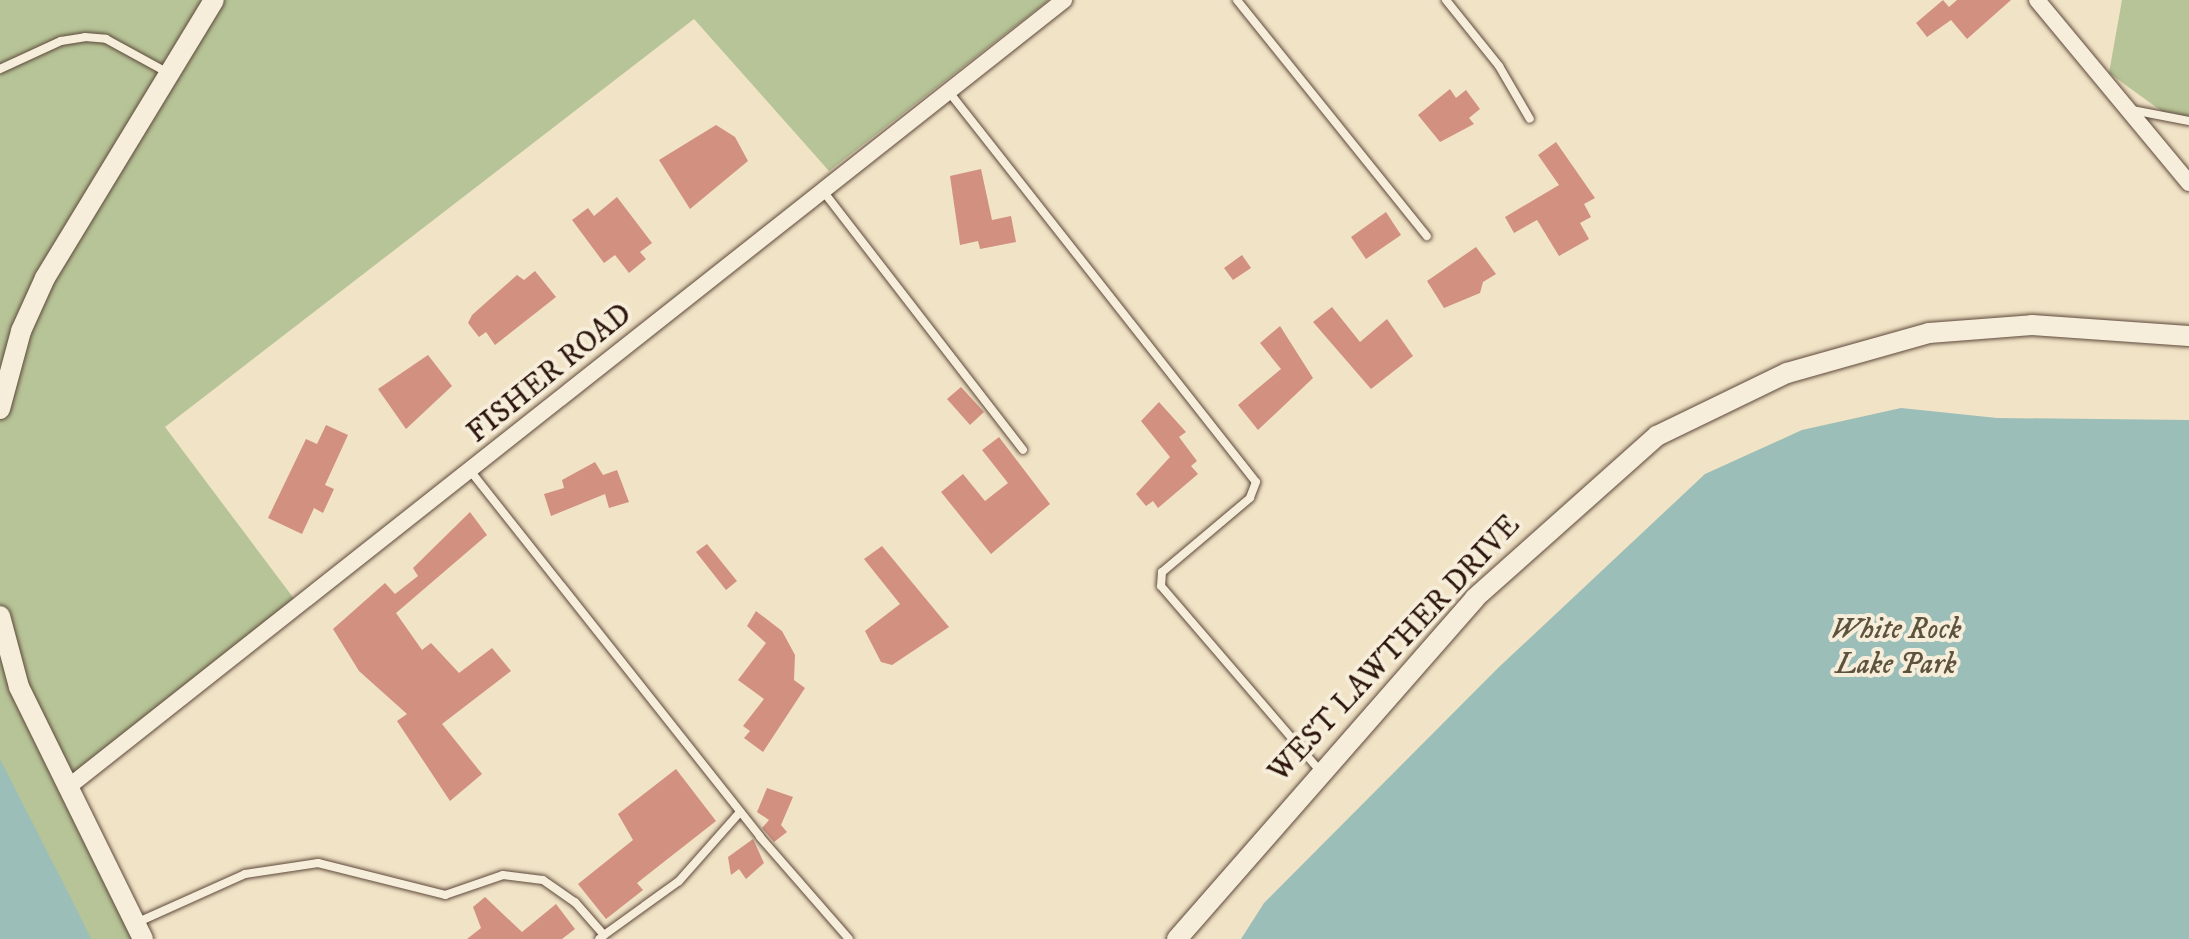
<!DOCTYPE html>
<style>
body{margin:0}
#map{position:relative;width:2189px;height:939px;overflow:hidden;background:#f1e3c6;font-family:"IM FELL DW Pica",serif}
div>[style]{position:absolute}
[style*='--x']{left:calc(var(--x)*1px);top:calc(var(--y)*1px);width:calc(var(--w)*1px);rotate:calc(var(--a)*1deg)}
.green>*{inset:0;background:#b7c497}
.water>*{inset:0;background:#9bbeb8}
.building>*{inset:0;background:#d29081}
.roads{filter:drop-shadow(0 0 2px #5d493b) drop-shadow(0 0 2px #5d493b)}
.service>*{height:8px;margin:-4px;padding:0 4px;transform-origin:4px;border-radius:4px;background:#f6edda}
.minor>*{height:16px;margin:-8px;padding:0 8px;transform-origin:8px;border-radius:8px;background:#f6edda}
.tertiary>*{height:20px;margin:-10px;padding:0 10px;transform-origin:10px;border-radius:10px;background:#f6edda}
span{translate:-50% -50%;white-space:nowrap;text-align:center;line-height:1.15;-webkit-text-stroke:8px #f6edda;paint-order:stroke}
.street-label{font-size:30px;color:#2c160d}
.park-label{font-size:30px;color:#5d533d;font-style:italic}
</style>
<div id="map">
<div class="green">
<i style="clip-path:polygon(0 0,1049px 0,829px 171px,694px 19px,165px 427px,295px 600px,59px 784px,133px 939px,0 939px)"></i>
<i style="clip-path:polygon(2122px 0,2189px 0,2189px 118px,2167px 115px,2109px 73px)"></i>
</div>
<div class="water">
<i style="clip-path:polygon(1901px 408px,1997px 418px,2189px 420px,2189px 939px,1241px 939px,1264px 903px,1498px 668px,1705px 474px,1802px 430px)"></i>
<i style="clip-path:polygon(0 759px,79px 914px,91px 939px,0 939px)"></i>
</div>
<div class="building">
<i style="clip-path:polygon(1943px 0,1949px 7px,1957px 0,2011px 0,1967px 39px,1951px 20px,1927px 37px,1916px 23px)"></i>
<i style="clip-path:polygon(1450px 89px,1456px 98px,1466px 90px,1480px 109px,1469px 118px,1474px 124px,1440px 142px,1418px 115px)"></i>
<i style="clip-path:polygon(716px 125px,735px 137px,748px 161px,690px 209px,659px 160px)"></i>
<i style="clip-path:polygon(1556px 142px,1595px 198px,1584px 204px,1591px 217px,1580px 223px,1589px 239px,1559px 256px,1537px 220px,1514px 233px,1505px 217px,1559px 185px,1538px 155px)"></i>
<i style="clip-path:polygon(981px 169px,992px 220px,1011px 216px,1016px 242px,980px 249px,978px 241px,960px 245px,950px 176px)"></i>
<i style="clip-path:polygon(617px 197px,652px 243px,640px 252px,646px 259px,629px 273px,615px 255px,604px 263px,572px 220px,588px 208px,594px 216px)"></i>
<i style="clip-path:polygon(1386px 212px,1401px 235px,1366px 259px,1351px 237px)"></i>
<i style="clip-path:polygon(1476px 247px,1496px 274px,1483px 282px,1480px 293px,1444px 308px,1427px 281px)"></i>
<i style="clip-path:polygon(1242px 255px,1251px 268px,1233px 280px,1224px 268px)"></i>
<i style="clip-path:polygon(535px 271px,556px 297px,495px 345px,486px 332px,479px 337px,468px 323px,472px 315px,517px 275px,524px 280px)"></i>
<i style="clip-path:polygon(1332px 307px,1360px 342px,1387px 319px,1413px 356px,1371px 389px,1313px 322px)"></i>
<i style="clip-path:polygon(1280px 326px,1313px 378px,1258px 430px,1238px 405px,1281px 369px,1260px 343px)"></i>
<i style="clip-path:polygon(428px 355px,452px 386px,406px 429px,378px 389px)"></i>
<i style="clip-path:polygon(961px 387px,984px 412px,970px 425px,947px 399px)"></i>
<i style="clip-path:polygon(1159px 402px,1186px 432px,1179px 437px,1197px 461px,1191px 466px,1198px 474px,1158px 508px,1153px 501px,1146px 506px,1136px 494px,1170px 457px,1141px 421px)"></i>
<i style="clip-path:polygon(326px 425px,348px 435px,325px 485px,334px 489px,323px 513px,314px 508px,302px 534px,268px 518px,306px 439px,317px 444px)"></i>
<i style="clip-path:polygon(999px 437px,1050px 504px,991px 554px,941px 492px,963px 474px,985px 501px,1008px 483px,982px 450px)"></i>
<i style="clip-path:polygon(595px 462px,603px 475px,617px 470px,629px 502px,609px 508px,605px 494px,551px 516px,544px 494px,564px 488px,562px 480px)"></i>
<i style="clip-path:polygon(470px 512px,487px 535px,396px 613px,422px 650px,431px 643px,459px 673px,492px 648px,511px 671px,442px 724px,482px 774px,450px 801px,397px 721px,407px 714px,359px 671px,333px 629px,385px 583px,395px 594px,418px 576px,413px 568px)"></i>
<i style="clip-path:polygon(707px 544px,737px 581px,726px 590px,696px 552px)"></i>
<i style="clip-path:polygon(882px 546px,949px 627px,892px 665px,881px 662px,865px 631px,900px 604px,864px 559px)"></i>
<i style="clip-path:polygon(756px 611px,782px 631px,795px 655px,794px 680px,805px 688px,763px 752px,744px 738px,750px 731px,743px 726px,764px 699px,738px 680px,766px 643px,747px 626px)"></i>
<i style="clip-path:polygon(676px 769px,716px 821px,637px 883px,643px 890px,606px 919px,578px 884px,633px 840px,618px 814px)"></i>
<i style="clip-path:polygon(767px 788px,793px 797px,781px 825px,787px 832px,774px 842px,762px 828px,769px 820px,757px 812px)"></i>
<i style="clip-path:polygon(753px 839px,764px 863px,746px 879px,739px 869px,731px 875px,728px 857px)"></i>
<i style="clip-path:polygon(485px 897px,522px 932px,556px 904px,575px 929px,562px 939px,467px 939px,481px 928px,473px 907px)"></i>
</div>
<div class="roads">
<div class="service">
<i style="--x:1237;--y:0;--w:303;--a:51.2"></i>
<i style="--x:1446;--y:0;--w:85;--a:51.2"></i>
<i style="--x:1499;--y:66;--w:61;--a:59.7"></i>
<i style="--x:0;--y:69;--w:67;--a:-24.7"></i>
<i style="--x:61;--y:41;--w:24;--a:-9"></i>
<i style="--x:85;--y:37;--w:21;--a:5"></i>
<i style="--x:106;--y:39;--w:71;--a:28.7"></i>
<i style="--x:949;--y:92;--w:496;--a:51.8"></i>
<i style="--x:1256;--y:482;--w:17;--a:111"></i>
<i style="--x:1250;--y:498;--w:115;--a:139.9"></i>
<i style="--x:1162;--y:572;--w:14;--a:94"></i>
<i style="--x:1161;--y:586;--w:244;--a:49.3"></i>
<i style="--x:2132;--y:110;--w:58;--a:10.9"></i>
<i style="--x:823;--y:191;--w:327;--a:52.3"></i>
<i style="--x:472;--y:473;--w:464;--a:51.6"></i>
<i style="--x:760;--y:837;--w:135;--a:48.9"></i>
<i style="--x:136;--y:923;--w:120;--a:-24.2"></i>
<i style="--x:245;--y:874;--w:74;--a:-8.6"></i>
<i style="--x:318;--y:863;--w:131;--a:14.1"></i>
<i style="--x:445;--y:895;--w:61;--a:-19"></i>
<i style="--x:503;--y:875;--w:40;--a:7.1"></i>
<i style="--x:543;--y:880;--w:39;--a:35"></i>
<i style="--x:575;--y:902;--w:44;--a:48.7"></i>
<i style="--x:604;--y:935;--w:6;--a:141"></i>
<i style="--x:604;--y:935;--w:92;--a:-35.8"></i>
<i style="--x:679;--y:881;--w:92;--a:-48.5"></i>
</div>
<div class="minor">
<i style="--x:2037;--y:0;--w:238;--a:50.3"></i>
<i style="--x:67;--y:788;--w:1271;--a:-38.32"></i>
</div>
<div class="tertiary">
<i style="--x:0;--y:409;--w:81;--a:-74.9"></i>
<i style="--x:21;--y:331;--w:58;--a:-65.6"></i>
<i style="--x:45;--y:278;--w:325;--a:-58.7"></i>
<i style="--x:0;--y:616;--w:73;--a:75"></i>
<i style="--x:19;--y:687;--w:281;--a:63.8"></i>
<i style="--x:1177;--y:939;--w:453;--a:-48.8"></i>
<i style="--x:1475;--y:598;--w:244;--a:-41.7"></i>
<i style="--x:1657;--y:436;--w:144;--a:-25.9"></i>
<i style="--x:1787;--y:373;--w:148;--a:-15.7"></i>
<i style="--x:1929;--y:333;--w:103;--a:-4.4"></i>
<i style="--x:2032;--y:325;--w:157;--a:4"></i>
</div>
</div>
<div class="street-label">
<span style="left:550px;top:374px;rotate:-39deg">FISHER ROAD</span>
<span style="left:1395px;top:649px;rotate:-47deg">WEST LAWTHER DRIVE</span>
</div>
<div class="park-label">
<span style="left:1896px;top:647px">White Rock<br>Lake Park</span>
</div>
</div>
